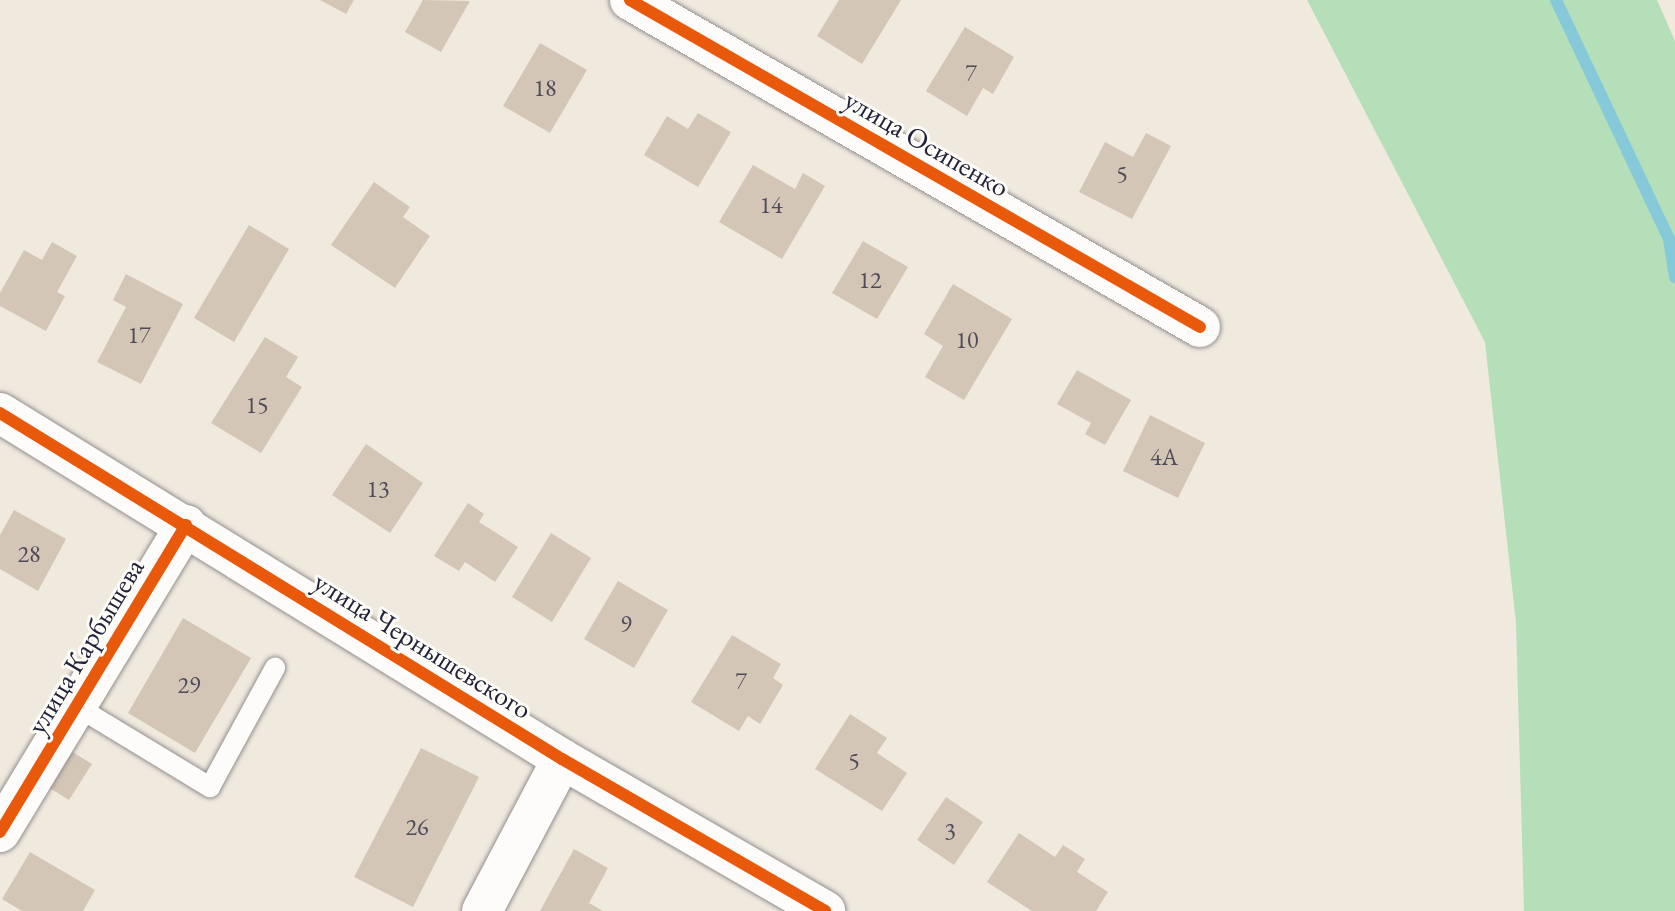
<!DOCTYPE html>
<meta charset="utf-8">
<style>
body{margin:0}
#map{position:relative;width:1675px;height:911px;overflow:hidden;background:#f0e9de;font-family:"EB Garamond",serif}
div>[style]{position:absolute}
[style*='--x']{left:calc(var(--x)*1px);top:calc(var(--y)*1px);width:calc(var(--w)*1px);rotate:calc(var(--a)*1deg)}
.green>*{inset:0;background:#b4dfb8}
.stream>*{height:12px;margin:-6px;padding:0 6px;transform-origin:6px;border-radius:6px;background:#86cad9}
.building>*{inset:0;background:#d3c6b6}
.roads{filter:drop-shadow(0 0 2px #938f8e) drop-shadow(0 0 2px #938f8e)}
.lane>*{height:20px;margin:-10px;padding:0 10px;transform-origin:10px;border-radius:10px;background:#fdfcfa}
.street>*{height:40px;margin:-20px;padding:0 20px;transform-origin:20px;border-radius:20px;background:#fdfcfa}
.cycleway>*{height:12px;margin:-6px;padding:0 6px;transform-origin:6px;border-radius:6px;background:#e8590c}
span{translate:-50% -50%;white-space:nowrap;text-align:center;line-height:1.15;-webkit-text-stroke:6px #fdfcf7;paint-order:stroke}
.number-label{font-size:24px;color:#4e4b5a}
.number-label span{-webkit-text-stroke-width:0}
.street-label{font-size:28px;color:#22223b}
</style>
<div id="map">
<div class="green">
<i style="clip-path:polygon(1307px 0,1657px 0,1675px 41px,1675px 911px,1524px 911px,1516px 623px,1485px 342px)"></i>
</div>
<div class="stream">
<i style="--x:1556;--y:0;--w:264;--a:64.7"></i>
<i style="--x:1669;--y:239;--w:39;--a:81"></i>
</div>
<div class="building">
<i style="clip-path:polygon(320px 0,354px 0,346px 14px)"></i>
<i style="clip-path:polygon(423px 0,470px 1px,441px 52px,405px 32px)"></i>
<i style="clip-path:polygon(839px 0,901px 0,862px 64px,817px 36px)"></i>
<i style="clip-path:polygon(965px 27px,1014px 57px,993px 94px,983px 88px,967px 116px,926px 91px)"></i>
<i style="clip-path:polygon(540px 43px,587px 70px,550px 133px,503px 106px)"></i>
<i style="clip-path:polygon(698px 113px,731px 132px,698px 187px,644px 155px,667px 116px,688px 129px)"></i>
<i style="clip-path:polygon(1146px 133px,1171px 146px,1132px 219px,1079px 192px,1105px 142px,1133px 157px)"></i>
<i style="clip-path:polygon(753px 165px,795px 189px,803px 173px,825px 186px,782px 259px,719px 222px)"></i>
<i style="clip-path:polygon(374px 182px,410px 207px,403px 217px,430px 236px,395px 288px,331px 245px)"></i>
<i style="clip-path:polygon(249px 225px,289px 249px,234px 342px,194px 318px)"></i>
<i style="clip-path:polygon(863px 241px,908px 267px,877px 319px,832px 293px)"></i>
<i style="clip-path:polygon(52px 242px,77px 256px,57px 292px,65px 296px,46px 331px,0 306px,0 293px,24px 250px,42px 260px)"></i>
<i style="clip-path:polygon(126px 274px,183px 304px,141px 384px,97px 362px,126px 307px,113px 300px)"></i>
<i style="clip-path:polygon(953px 284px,1012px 319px,964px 400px,925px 377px,943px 346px,924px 334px)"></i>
<i style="clip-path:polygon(265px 337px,298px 357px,286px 377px,302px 387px,261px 453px,211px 423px)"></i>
<i style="clip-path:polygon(1077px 370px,1131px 400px,1105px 445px,1085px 434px,1091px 423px,1057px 404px)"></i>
<i style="clip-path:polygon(1150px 415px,1205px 443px,1178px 498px,1123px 471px)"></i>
<i style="clip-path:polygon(366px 444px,423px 483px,390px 533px,332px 495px)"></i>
<i style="clip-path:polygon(468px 503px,484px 514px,479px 522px,518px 547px,495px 582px,465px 562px,459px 571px,434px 556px)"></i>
<i style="clip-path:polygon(14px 510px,66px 539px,38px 591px,0 569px,0 535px)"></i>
<i style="clip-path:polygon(551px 533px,591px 558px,552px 622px,512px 597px)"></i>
<i style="clip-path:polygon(618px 581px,668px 610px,634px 668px,584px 639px)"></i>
<i style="clip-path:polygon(183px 618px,251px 658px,195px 753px,128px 713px)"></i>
<i style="clip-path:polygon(732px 635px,781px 664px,773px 678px,783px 685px,760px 724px,748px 716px,739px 731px,691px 702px)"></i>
<i style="clip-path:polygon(850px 714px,887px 738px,877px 753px,907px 773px,882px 811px,815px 769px)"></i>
<i style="clip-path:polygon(421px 748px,479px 777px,413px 907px,354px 877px)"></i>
<i style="clip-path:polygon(71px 751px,92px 764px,69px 800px,48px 787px)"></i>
<i style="clip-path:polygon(946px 797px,983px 822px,954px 865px,917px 840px)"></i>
<i style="clip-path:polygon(1019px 833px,1055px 857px,1063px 845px,1085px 859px,1077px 872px,1108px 892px,1096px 911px,1032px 911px,987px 882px)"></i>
<i style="clip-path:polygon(574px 849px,608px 868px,589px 903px,603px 911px,540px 911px)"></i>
<i style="clip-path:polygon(30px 852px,95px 890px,83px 911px,22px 911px,2px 899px)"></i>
</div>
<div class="roads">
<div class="lane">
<i style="--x:76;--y:706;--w:157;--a:31.2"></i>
<i style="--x:210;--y:787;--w:136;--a:-61.4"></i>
</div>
<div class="street">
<i style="--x:630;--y:0;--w:657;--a:29.84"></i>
<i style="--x:0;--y:413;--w:660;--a:31.62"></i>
<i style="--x:562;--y:759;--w:304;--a:30"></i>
<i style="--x:0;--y:832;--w:359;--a:-58.8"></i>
<i style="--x:482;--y:911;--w:172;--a:-62.2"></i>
</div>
</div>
<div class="cycleway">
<i style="--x:630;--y:0;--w:657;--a:29.84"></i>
<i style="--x:0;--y:413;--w:660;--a:31.62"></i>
<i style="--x:562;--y:759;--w:304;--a:30"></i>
<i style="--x:0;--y:832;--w:359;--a:-58.8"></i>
</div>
<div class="number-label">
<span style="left:971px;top:73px">7</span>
<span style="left:545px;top:88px">18</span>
<span style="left:1122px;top:174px">5</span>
<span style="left:771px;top:205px">14</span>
<span style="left:870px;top:280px">12</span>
<span style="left:139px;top:335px">17</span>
<span style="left:967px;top:340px">10</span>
<span style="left:257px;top:405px">15</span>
<span style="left:1164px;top:457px">4А</span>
<span style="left:378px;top:489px">13</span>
<span style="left:29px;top:554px">28</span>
<span style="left:626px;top:624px">9</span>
<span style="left:741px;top:681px">7</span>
<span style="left:189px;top:685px">29</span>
<span style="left:854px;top:761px">5</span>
<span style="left:417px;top:827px">26</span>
<span style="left:950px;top:831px">3</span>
</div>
<div class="street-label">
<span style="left:927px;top:143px;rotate:30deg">улица Осипенко</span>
<span style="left:423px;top:645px;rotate:32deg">улица Чернышевского</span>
<span style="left:85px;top:646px;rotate:-59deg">улица Карбышева</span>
</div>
</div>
